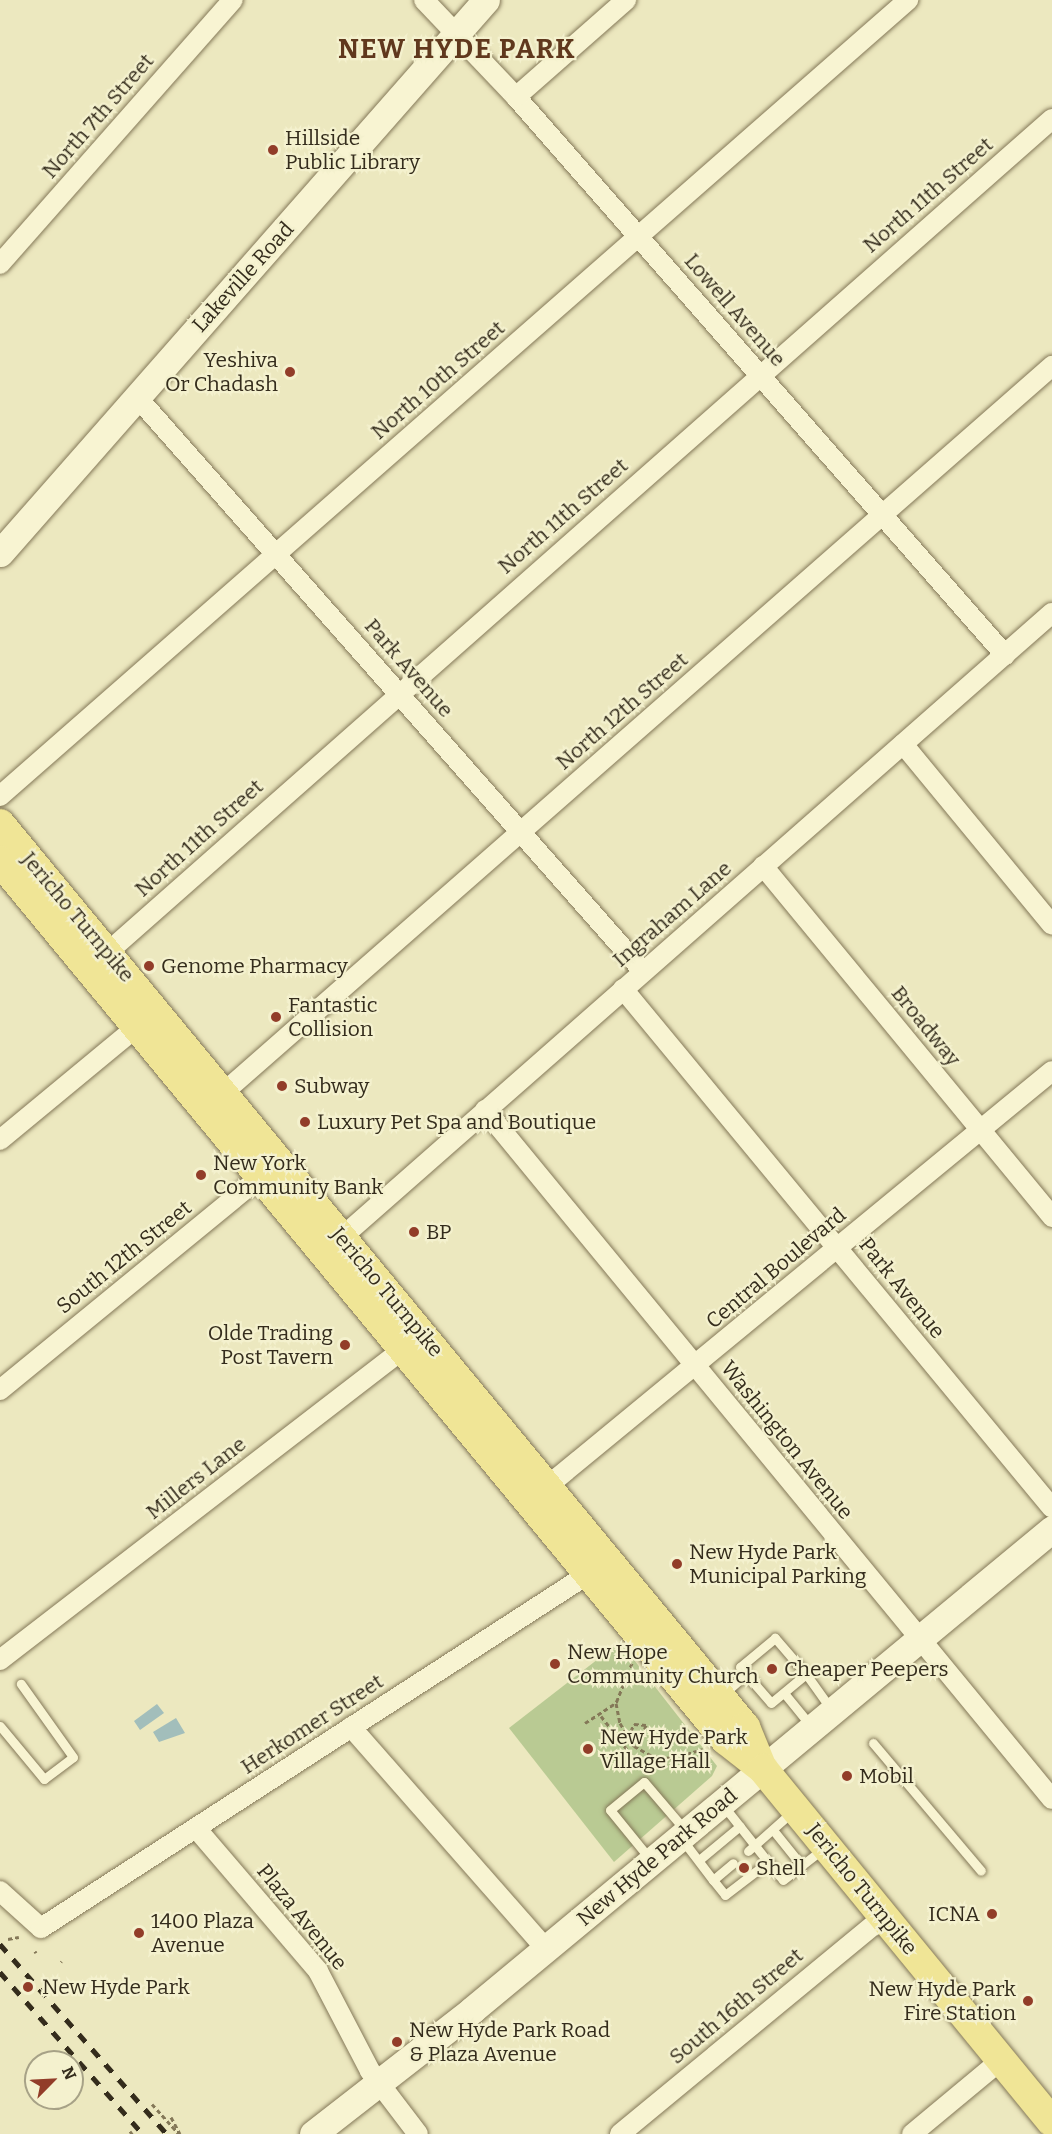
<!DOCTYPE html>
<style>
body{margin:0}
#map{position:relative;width:1052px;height:2134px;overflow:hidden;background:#ece8bf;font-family:Bitter,serif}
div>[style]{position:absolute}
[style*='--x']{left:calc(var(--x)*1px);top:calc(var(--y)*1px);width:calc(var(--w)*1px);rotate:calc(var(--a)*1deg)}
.green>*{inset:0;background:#b9ca93}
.water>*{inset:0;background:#a2bebb}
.path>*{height:3px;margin-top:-1.5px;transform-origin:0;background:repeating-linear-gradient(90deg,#847858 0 4.5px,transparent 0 7.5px)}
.roads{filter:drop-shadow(0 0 2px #847858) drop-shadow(0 0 2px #847858)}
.lane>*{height:9px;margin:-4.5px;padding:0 4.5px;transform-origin:4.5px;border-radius:4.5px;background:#f8f4d2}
.street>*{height:20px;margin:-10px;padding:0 10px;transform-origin:10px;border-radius:10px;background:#f8f4d2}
.secondary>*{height:27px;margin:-13.5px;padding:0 13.5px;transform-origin:13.5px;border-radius:13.5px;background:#f8f4d2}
.primary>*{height:30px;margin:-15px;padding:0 15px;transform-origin:15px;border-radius:15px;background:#f0e596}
.rail>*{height:4.5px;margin-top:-2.25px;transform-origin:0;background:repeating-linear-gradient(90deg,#342c1c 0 10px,transparent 0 20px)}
.dots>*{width:16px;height:16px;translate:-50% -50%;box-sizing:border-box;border:3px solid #f4f1ce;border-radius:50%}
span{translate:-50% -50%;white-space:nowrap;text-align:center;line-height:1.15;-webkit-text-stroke:4.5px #f4f1ce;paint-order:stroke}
.street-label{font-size:21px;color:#342c1c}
.poi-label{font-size:21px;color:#342c1c}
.left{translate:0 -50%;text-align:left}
.right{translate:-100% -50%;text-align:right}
.district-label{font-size:27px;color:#60381d;font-weight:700;letter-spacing:1.5px}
.north{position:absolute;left:24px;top:2050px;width:60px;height:60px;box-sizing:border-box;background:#f4f1ce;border:2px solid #a7a287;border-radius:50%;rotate:66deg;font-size:16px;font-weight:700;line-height:24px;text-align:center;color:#342c1c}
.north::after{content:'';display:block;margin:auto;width:21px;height:27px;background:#923d29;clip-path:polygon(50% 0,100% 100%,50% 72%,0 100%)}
</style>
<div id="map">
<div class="green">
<i style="clip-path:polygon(620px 1642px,717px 1766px,712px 1776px,614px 1862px,509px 1728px)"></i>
</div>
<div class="water">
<i style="clip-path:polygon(157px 1704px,164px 1713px,140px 1730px,134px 1721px)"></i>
<i style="clip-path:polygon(176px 1718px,185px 1733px,159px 1742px,153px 1732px)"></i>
</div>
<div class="path">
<i style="--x:632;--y:1663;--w:43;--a:111.8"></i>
<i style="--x:616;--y:1703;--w:20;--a:79"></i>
<i style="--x:620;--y:1723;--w:27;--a:59"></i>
<i style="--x:634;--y:1746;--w:21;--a:29"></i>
<i style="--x:652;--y:1756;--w:20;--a:6"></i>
<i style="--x:672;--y:1758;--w:32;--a:-16"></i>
<i style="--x:605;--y:1682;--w:18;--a:-9"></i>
<i style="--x:601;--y:1716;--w:70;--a:52"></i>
<i style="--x:644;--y:1771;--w:19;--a:-54"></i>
<i style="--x:585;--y:1723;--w:37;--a:-33"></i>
<i style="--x:634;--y:1724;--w:12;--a:5"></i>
<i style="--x:646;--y:1725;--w:12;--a:110"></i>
<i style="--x:642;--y:1736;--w:14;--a:172"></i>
<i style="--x:628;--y:1738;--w:15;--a:-67"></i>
<i style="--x:8;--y:1939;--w:11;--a:-10"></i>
<i style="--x:35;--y:1951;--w:2;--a:63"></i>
<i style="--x:61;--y:1962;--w:1;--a:-45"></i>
<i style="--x:152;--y:2104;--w:40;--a:48"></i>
<i style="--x:171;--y:2117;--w:19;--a:62"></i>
<i style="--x:130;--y:2131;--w:4;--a:56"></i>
</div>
<div class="roads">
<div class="lane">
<i style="--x:806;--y:1674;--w:43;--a:54.5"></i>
<i style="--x:784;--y:1693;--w:43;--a:50.7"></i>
<i style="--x:722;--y:1695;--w:32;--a:-41"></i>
<i style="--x:746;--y:1674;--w:38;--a:49"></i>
<i style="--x:771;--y:1703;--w:45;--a:-39.6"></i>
<i style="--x:806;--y:1674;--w:48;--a:-130.7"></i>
<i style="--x:775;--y:1638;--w:45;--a:140.4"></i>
<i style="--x:740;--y:1667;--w:9;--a:49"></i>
<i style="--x:0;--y:1726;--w:69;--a:50.3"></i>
<i style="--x:44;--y:1779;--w:36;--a:-37"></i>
<i style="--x:73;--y:1757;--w:90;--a:-125.5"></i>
<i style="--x:873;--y:1743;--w:167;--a:49.8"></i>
<i style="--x:773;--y:1830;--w:46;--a:51.1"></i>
<i style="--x:681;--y:1838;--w:53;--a:52.7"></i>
<i style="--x:713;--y:1880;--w:26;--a:-40"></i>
<i style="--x:748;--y:1851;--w:60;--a:-41.6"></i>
<i style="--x:650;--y:1859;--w:63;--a:-129.2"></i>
<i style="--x:610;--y:1810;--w:44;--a:-39.5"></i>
<i style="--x:644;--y:1782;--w:63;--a:49.5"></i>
<i style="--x:699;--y:1860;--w:53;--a:-39.7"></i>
<i style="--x:768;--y:1862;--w:23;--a:50"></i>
<i style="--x:783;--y:1880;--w:52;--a:-38"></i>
<i style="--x:713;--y:1880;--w:19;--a:51"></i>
<i style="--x:725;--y:1895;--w:54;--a:-37.5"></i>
<i style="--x:768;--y:1862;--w:74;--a:-128.4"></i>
</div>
<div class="street">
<i style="--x:424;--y:0;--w:134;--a:46.5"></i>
<i style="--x:516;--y:97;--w:742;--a:48.77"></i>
<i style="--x:516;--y:97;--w:147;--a:-41.4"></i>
<i style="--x:0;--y:264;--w:352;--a:-48.6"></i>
<i style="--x:137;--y:397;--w:765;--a:48.6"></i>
<i style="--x:903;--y:744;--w:234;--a:50.5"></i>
<i style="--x:0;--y:796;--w:1208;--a:-41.24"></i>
<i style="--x:763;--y:866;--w:455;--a:50.5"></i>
<i style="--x:108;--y:952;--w:1259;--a:-41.43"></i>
<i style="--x:623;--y:989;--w:673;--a:50.42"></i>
<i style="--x:223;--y:1093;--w:1103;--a:-41.25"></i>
<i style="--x:485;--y:1110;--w:892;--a:50.55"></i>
<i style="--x:0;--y:1140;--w:187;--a:-39.6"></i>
<i style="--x:333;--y:1245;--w:957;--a:-41.32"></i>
<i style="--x:0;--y:1390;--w:346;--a:-39.3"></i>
<i style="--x:539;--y:1493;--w:664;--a:-39.44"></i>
<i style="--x:0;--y:1660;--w:519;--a:-37.64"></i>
<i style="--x:351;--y:1727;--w:295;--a:48.7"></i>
<i style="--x:196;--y:1828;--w:188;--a:49.5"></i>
<i style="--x:318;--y:1971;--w:113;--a:62.5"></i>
<i style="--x:370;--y:2071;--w:79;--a:52.7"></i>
<i style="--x:0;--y:1891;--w:55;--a:42.1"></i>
<i style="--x:41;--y:1928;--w:665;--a:-32.9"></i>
<i style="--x:620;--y:2134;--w:342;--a:-39.5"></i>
<i style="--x:912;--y:2134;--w:116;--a:-39.7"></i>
</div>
<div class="secondary">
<i style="--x:0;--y:553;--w:736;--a:-48.69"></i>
<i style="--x:313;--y:2134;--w:202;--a:-37.9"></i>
<i style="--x:472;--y:2010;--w:753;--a:-39.67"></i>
</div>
<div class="primary">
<i style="--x:0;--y:824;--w:1171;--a:50.48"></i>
<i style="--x:745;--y:1727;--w:42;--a:67.7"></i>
<i style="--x:0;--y:861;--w:1140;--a:50.45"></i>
<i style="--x:726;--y:1740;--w:47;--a:38.1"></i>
<i style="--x:763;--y:1769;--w:456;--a:50.7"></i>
</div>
</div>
<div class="rail">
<i style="--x:0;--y:1944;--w:253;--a:48.7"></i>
<i style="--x:0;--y:1972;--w:216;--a:48.6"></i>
</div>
<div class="dots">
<i style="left:273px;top:150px;background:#923d29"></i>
<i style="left:290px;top:372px;background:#923d29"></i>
<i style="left:149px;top:966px;background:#923d29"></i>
<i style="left:276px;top:1017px;background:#923d29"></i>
<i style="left:282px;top:1086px;background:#923d29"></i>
<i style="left:305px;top:1122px;background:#923d29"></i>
<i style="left:201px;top:1175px;background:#923d29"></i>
<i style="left:414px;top:1232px;background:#923d29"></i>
<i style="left:345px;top:1345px;background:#923d29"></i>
<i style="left:677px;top:1564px;background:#923d29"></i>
<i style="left:555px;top:1664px;background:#923d29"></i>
<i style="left:772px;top:1669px;background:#923d29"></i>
<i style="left:588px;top:1749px;background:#923d29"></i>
<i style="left:847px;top:1776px;background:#923d29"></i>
<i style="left:744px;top:1868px;background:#923d29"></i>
<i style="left:992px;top:1914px;background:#923d29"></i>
<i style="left:139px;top:1933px;background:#923d29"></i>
<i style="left:28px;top:1987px;background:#923d29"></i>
<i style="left:1028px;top:2001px;background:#923d29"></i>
<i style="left:397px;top:2042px;background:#923d29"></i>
</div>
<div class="street-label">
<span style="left:98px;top:116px;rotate:-49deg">North 7th Street</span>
<span style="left:928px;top:195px;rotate:-41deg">North 11th Street</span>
<span style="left:243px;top:277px;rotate:-48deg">Lakeville Road</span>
<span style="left:735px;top:310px;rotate:49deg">Lowell Avenue</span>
<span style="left:438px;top:380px;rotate:-41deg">North 10th Street</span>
<span style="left:563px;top:516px;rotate:-41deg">North 11th Street</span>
<span style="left:409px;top:668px;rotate:49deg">Park Avenue</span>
<span style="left:622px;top:711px;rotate:-41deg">North 12th Street</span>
<span style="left:199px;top:838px;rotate:-42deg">North 11th Street</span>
<span style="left:672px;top:914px;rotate:-41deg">Ingraham Lane</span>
<span style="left:78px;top:917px;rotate:50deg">Jericho Turnpike</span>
<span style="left:926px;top:1026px;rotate:51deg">Broadway</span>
<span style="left:124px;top:1257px;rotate:-39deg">South 12th Street</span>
<span style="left:776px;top:1268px;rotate:-40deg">Central Boulevard</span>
<span style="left:902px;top:1288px;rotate:51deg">Park Avenue</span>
<span style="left:387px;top:1292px;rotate:50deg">Jericho Turnpike</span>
<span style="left:787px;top:1440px;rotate:51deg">Washington Avenue</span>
<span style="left:196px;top:1478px;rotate:-38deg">Millers Lane</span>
<span style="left:312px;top:1724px;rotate:-33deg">Herkomer Street</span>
<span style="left:657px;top:1857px;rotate:-40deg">New Hyde Park Road</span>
<span style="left:862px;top:1889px;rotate:51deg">Jericho Turnpike</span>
<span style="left:302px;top:1917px;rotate:51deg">Plaza Avenue</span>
<span style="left:736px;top:2006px;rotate:-40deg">South 16th Street</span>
</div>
<div class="poi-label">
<span class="left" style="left:285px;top:150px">Hillside<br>Public Library</span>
<span class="right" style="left:278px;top:372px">Yeshiva<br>Or Chadash</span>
<span class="left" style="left:161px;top:966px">Genome Pharmacy</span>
<span class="left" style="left:288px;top:1017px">Fantastic<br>Collision</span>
<span class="left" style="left:294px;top:1086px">Subway</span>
<span class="left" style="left:317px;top:1122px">Luxury Pet Spa and Boutique</span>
<span class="left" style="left:213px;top:1175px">New York<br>Community Bank</span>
<span class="left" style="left:426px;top:1232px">BP</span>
<span class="right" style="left:333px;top:1345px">Olde Trading<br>Post Tavern</span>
<span class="left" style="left:689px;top:1564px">New Hyde Park<br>Municipal Parking</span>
<span class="left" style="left:567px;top:1664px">New Hope<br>Community Church</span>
<span class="left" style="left:784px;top:1669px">Cheaper Peepers</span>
<span class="left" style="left:600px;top:1749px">New Hyde Park<br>Village Hall</span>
<span class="left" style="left:859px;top:1776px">Mobil</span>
<span class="left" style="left:756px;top:1868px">Shell</span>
<span class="right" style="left:980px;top:1914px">ICNA</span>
<span class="left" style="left:151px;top:1933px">1400 Plaza<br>Avenue</span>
<span class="left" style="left:42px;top:1987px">New Hyde Park</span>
<span class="right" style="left:1016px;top:2001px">New Hyde Park<br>Fire Station</span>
<span class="left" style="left:409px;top:2042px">New Hyde Park Road<br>&amp; Plaza Avenue</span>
</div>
<div class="district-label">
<span style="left:457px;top:50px">NEW HYDE PARK</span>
</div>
<div class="north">N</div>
</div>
